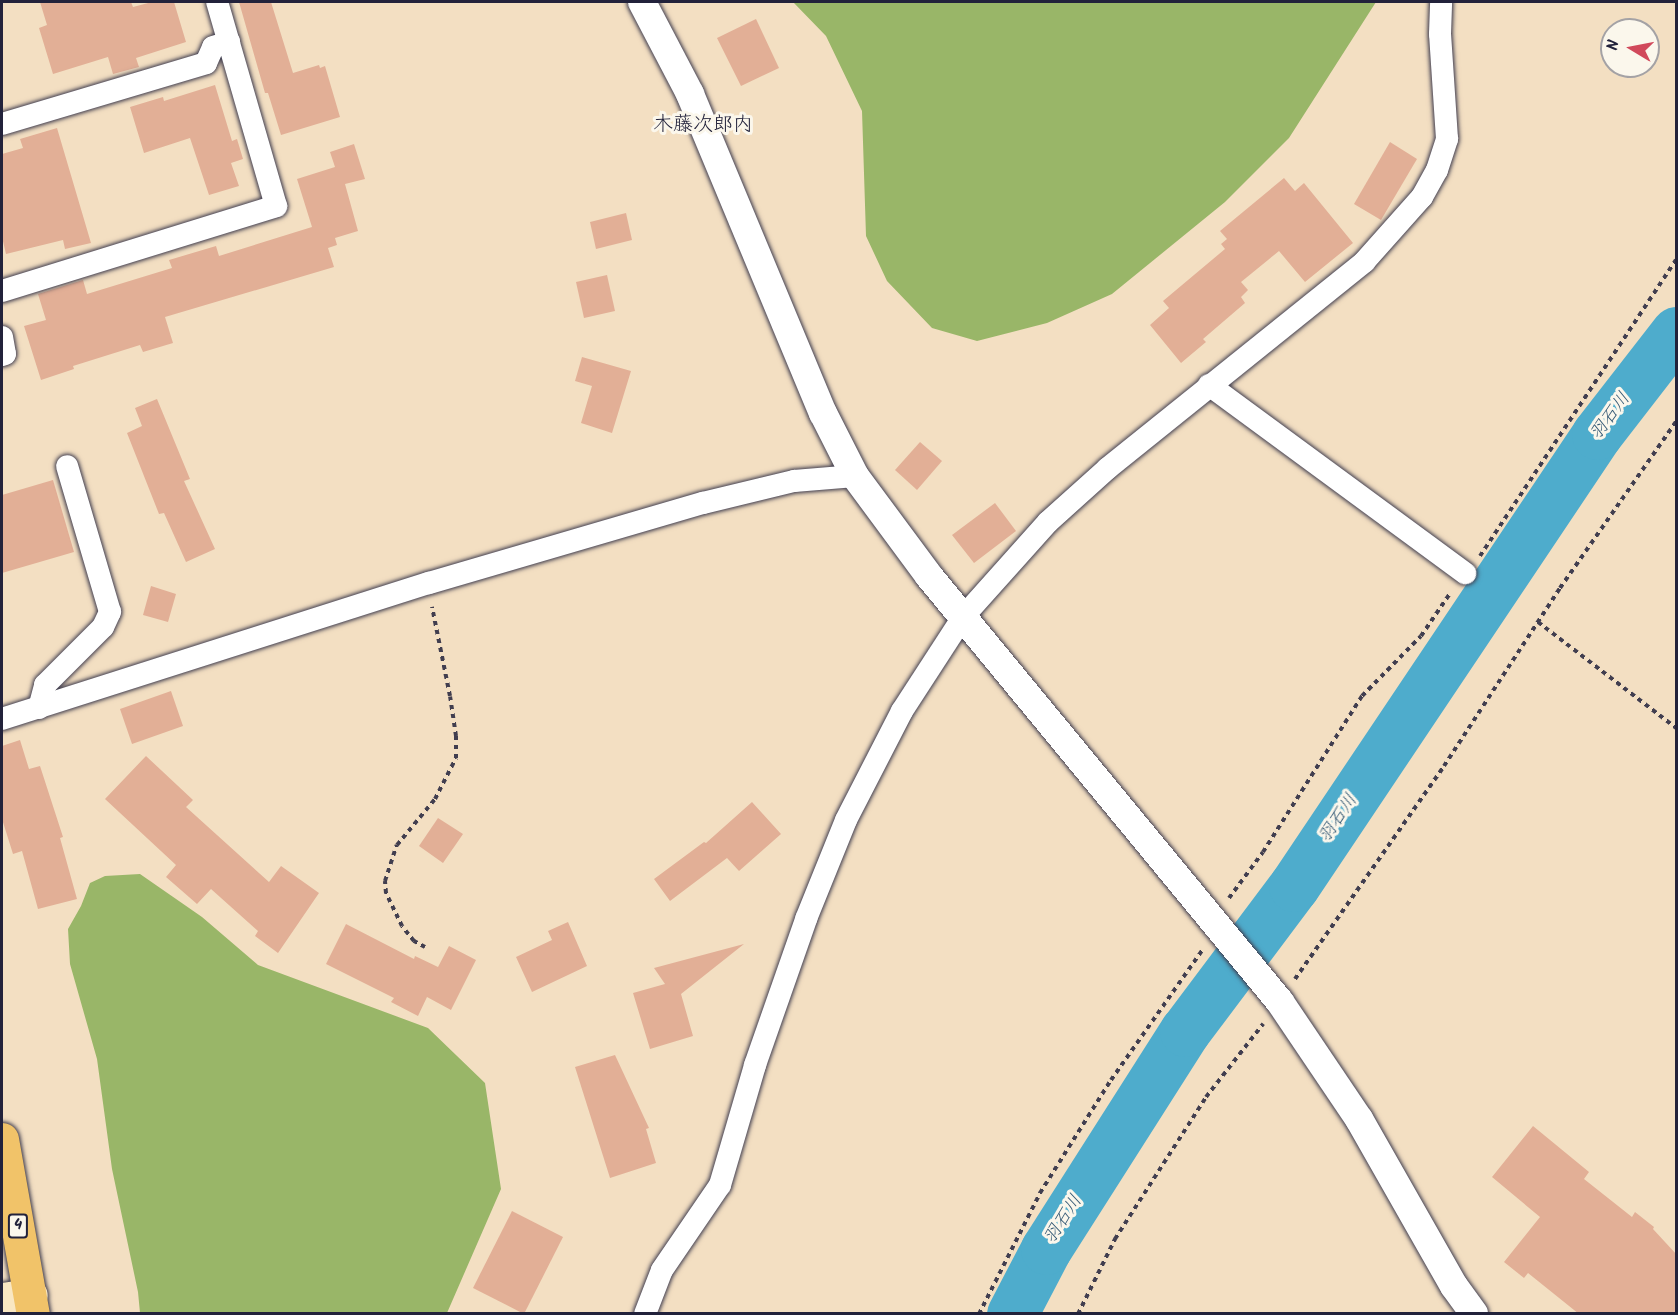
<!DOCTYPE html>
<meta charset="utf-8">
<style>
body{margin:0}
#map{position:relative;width:1678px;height:1315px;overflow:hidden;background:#f3dfc2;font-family:Kalam,"Klee One",sans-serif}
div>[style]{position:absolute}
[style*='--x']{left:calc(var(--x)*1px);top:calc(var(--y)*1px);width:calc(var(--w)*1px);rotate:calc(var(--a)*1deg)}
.forest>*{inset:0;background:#99b668}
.river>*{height:51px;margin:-25.5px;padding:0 25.5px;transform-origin:25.5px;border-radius:25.5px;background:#4eaccc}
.building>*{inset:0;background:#e2af96}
.path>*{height:4px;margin-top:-2px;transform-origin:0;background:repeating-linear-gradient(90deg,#413e4f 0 4.5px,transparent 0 9px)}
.roads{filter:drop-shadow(0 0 2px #413e4f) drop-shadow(0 0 2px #413e4f)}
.minor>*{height:22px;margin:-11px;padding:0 11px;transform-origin:11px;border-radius:11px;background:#fff}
.tertiary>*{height:28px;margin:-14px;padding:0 14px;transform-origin:14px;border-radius:14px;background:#fff}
.secondary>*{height:33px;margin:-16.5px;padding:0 16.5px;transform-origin:16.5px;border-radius:16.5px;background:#f9e7c3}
.trunk>*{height:33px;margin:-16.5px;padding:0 16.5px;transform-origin:16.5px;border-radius:16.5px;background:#f1c369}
span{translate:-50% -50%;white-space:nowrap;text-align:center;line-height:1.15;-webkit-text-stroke:6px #fbf7ec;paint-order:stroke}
.shield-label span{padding:2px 4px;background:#fbf7ec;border:2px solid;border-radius:4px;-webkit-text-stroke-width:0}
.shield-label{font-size:15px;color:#22223b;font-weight:700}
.water-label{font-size:18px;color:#345975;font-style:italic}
.quarter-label{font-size:20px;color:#22223b}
.frame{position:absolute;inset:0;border:3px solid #22223b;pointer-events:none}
.north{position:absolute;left:1600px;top:18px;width:60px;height:60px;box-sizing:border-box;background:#fbf7ec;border:2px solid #a4a2a5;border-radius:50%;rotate:280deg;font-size:16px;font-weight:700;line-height:24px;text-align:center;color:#22223b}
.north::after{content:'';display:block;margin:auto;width:21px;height:27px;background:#d1495b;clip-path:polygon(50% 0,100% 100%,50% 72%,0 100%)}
</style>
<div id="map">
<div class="forest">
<i style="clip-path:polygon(793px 2px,1376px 2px,1289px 138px,1225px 202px,1112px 294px,1047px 323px,977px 341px,932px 328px,887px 281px,866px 236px,862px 111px,826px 36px)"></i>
<i style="clip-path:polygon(140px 874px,202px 917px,258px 965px,428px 1028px,485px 1083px,501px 1189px,447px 1313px,140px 1313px,138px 1292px,112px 1169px,97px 1059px,70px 964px,68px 929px,81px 906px,90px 883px,105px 876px)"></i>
</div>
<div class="river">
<i style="--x:1012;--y:1314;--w:73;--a:-62.4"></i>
<i style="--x:1046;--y:1249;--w:259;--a:-57.5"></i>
<i style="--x:1185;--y:1031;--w:181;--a:-53.1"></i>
<i style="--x:1294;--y:886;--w:544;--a:-56.16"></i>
<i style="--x:1597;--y:434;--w:129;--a:-52.2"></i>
</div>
<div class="building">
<i style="clip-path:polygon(40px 2px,131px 2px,133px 7px,152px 2px,174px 2px,186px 42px,136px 58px,139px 67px,113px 74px,108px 57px,53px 74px,39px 28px,47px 25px)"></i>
<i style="clip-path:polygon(239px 2px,271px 2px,293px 73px,319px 65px,320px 68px,325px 66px,340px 117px,281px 135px,268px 93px,265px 93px)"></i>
<i style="clip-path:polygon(756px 19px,779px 68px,741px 86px,717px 38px)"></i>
<i style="clip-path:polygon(215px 85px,232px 141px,237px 139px,243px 159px,231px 163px,239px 186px,209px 195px,190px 138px,144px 153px,130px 107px,163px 97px,164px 101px)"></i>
<i style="clip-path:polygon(57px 128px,91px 243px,65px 249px,63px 240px,6px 254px,2px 237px,2px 154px,23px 148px,20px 139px)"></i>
<i style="clip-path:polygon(1390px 142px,1417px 159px,1381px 220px,1354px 204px)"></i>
<i style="clip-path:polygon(354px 144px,365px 179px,345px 184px,358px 231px,335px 238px,337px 245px,328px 248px,334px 267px,165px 317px,173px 343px,143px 352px,140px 345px,73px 366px,74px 369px,41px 380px,24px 326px,46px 320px,38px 294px,83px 280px,87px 294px,172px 268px,169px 260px,216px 246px,219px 256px,312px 227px,297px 179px,335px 167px,330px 152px)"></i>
<i style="clip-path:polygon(1284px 178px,1295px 191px,1304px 183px,1353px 243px,1305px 282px,1279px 251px,1241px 282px,1248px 290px,1241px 297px,1245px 303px,1203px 339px,1206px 342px,1181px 363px,1150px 325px,1169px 308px,1163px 301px,1225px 249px,1221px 244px,1227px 239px,1220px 231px)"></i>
<i style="clip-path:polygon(626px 213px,632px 240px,596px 249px,590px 222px)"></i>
<i style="clip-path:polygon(607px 275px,615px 311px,584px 318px,576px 282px)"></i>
<i style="clip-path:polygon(582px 357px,631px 371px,612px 433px,581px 423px,592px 386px,575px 381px)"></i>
<i style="clip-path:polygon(157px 399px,190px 479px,184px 481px,215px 549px,186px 562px,164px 513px,159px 514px,127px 433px,142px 426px,135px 408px)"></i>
<i style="clip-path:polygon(920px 442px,942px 461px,917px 490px,895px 470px)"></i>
<i style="clip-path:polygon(53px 480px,74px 552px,2px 573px,2px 495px)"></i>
<i style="clip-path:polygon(995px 503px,1016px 531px,974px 563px,952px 535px)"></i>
<i style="clip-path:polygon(151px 586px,176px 594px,168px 622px,143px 615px)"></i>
<i style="clip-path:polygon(171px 691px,183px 726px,132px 744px,120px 709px)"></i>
<i style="clip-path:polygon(20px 740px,29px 769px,40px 766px,63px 837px,60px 838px,77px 899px,38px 909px,22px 851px,13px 854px,2px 819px,2px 746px)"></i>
<i style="clip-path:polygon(146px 756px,193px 800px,186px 807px,269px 882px,281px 866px,319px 893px,278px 953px,255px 936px,258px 931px,211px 889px,197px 904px,166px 877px,176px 865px,105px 799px)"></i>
<i style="clip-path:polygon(752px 802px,781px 834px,739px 871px,727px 858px,670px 901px,654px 879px,704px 842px,706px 843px)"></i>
<i style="clip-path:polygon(438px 818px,463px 834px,443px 863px,419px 846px)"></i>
<i style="clip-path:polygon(568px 922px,587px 966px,532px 992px,516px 957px,552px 940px,548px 931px)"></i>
<i style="clip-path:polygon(346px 924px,414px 959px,415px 956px,438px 967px,449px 946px,476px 960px,451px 1010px,427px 997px,418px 1016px,391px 1002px,394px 998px,326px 964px)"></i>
<i style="clip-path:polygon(744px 944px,681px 994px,693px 1036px,650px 1049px,633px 993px,665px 984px,654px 968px)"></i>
<i style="clip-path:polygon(615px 1055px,649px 1128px,646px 1129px,656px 1163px,610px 1178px,575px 1067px)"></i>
<i style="clip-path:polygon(1533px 1126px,1589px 1172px,1584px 1179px,1632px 1217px,1635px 1212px,1654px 1227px,1653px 1229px,1677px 1255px,1677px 1314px,1579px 1314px,1528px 1273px,1524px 1278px,1504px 1262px,1540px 1217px,1492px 1177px)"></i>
<i style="clip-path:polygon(512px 1211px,563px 1237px,524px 1314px,473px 1288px)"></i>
</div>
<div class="path">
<i style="--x:1480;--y:556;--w:355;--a:-56.5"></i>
<i style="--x:1538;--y:622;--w:174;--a:37.5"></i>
<i style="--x:1229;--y:898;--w:57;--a:-53.5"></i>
<i style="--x:1263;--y:852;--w:185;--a:-57.6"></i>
<i style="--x:1362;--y:696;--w:84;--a:-45.5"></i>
<i style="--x:1421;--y:636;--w:53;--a:-55.7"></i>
<i style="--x:425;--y:947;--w:13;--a:-151"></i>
<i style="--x:414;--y:941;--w:19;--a:-129"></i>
<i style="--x:402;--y:926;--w:37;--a:-116"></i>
<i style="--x:386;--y:893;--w:12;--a:-95"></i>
<i style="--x:385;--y:881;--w:38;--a:-72"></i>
<i style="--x:397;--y:845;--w:60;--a:-50.4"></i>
<i style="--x:435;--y:799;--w:46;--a:-62.9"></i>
<i style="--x:456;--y:758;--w:22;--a:-90"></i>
<i style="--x:456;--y:736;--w:40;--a:-98.5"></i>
<i style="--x:450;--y:696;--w:91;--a:-101.4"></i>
<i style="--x:1295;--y:979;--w:260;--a:-55"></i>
<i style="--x:1444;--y:766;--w:212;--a:-56.9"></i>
<i style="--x:1560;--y:588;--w:203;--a:-55.1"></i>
<i style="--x:979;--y:1314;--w:136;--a:-63.2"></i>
<i style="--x:1040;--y:1193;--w:133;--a:-57.9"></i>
<i style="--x:1111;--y:1080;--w:160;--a:-54.9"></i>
<i style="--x:1078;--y:1314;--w:84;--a:-63.7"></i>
<i style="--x:1115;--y:1239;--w:169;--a:-57.3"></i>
<i style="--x:1206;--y:1097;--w:93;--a:-52"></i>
</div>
<div class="roads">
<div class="minor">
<i style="--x:2;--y:124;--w:213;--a:-16.6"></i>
<i style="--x:206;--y:63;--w:17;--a:-66"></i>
<i style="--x:213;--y:47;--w:17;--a:-17"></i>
<i style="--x:2;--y:291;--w:287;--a:-17.2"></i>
<i style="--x:276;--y:206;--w:212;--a:-106.1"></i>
<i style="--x:2;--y:337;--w:17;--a:80"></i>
<i style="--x:5;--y:354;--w:3;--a:162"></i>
<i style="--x:1209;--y:385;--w:318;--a:36.3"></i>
<i style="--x:39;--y:708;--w:24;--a:-75"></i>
<i style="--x:45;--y:685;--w:82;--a:-45"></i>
<i style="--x:103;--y:627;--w:17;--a:-65"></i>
<i style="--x:110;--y:612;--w:152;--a:-106.4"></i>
<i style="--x:2;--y:719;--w:448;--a:-17.7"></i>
<i style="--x:429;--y:583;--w:285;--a:-16.3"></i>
<i style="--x:703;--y:503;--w:94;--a:-13.6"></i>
<i style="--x:794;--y:481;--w:61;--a:-4.7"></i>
<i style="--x:645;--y:1314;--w:47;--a:-68.9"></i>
<i style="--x:662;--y:1270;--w:103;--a:-55.7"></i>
<i style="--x:720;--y:1185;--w:125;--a:-73.7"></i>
<i style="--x:755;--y:1065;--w:155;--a:-70.7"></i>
<i style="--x:806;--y:919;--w:107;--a:-68"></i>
<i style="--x:846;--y:820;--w:123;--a:-62.8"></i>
<i style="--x:902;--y:711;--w:112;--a:-57"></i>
<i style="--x:963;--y:617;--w:127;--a:-48.2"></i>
<i style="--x:1048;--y:522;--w:81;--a:-42"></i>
<i style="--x:1108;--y:468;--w:329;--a:-38.8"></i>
<i style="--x:1364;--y:262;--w:87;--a:-48.3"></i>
<i style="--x:1422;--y:197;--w:31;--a:-61"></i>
<i style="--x:1437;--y:170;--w:33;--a:-72"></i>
<i style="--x:1447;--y:139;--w:105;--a:-93.8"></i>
<i style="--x:1440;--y:34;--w:32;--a:-88"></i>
</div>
<div class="tertiary">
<i style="--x:642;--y:2;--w:104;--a:62.4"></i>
<i style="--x:690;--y:94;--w:346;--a:67.4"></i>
<i style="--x:823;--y:413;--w:71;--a:63.1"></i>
<i style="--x:855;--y:476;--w:124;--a:53.5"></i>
<i style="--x:929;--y:576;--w:552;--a:50.51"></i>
<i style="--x:1280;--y:1002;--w:141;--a:56"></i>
<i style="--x:1359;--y:1119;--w:192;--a:60.4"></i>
<i style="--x:1454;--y:1286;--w:34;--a:54"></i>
</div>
<div class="secondary">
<i style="--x:2;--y:1299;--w:29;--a:-8"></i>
</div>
<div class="trunk">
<i style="--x:2;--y:1139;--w:178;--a:80"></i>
</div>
</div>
<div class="shield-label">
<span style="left:18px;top:1226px">4</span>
</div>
<div class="water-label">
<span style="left:1611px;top:417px;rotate:-53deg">羽石川</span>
<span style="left:1339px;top:819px;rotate:-56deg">羽石川</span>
<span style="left:1064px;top:1220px;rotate:-57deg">羽石川</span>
</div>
<div class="quarter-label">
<span style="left:703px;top:125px">木藤次郎内</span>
</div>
<div class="frame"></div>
<div class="north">N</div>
</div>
